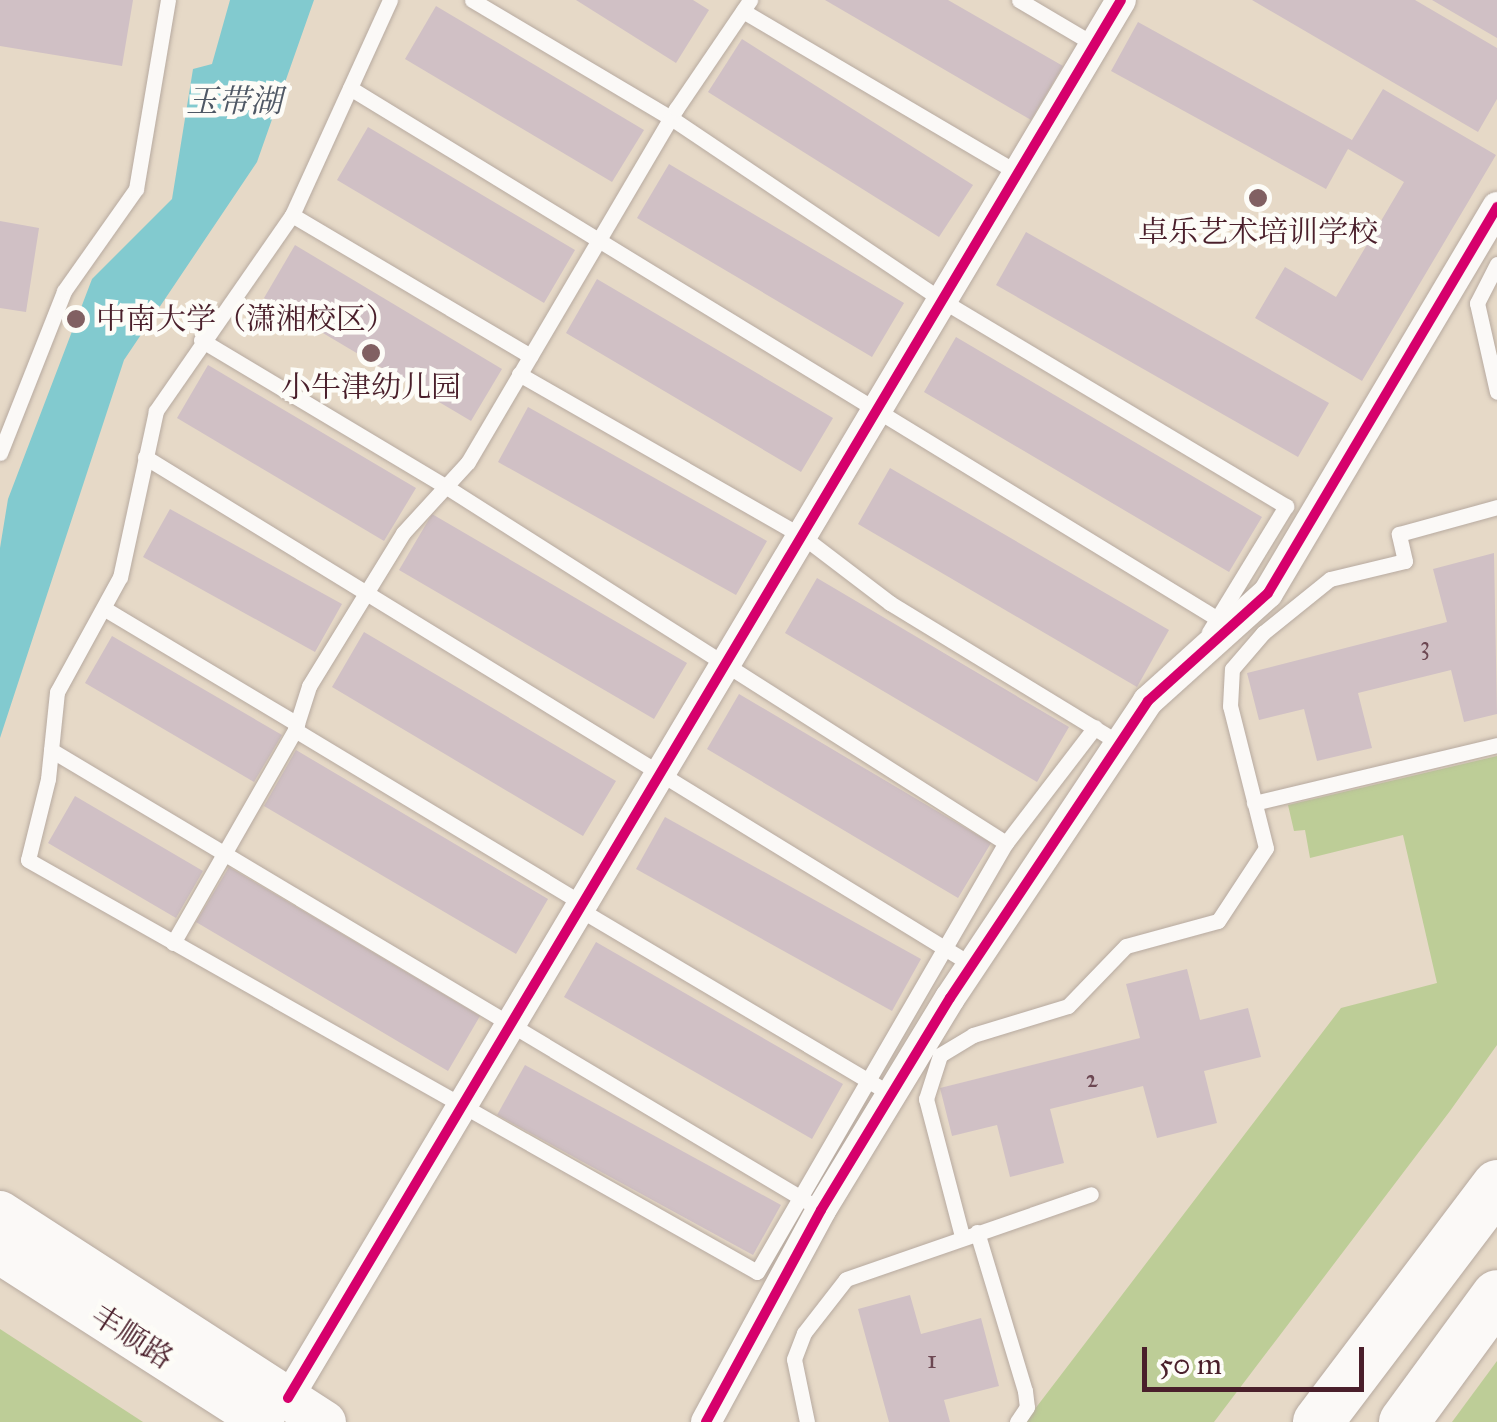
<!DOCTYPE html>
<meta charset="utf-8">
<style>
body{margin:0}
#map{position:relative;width:1497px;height:1422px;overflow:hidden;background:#e6d9c7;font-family:"IM FELL Great Primer","Noto Serif SC",serif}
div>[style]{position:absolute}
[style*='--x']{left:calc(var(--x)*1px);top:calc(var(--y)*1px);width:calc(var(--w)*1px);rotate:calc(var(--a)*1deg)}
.green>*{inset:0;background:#bdcd97}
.water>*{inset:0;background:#82cacf}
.building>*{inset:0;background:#d0c0c5}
.roads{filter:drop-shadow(0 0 2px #b7aaa0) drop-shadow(0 0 2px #b7aaa0)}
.service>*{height:15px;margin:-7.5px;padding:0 7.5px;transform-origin:7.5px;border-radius:7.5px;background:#fbf9f7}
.minor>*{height:30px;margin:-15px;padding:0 15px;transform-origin:15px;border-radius:15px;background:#fbf9f7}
.secondary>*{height:42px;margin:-21px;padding:0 21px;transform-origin:21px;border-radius:21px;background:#fbf9f7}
.primary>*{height:50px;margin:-25px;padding:0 25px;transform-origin:25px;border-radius:25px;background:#fbf9f7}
.cycleway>*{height:10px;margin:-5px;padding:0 5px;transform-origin:5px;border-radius:5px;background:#d6006c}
.dots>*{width:28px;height:28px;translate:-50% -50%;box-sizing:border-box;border:5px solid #fdfcf7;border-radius:50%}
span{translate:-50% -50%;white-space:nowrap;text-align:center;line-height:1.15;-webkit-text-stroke:9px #fdfcf7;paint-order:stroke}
.number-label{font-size:25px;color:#6c4752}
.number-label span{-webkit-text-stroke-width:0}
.poi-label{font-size:30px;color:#4a1f2b}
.left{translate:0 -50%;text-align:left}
.street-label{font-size:30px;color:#4a1f2b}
.water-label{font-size:32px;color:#4f5865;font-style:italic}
.scale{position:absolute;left:1142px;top:1347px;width:222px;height:45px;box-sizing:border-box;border:5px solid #4a1f2b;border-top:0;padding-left:12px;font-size:30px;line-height:35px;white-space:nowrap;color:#4a1f2b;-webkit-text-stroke:8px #fdfcf7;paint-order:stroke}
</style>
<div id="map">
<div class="green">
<i style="clip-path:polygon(1497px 756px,1497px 1045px,1450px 1111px,1214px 1422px,1025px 1422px,1341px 1008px,1437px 983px,1403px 835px,1310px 858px,1305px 830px,1294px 831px,1288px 805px)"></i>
<i style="clip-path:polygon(0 1329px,143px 1422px,0 1422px)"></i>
<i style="clip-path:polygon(1497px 1361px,1497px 1422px,1452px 1422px)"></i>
</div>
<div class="water">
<i style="clip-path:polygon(230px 0,314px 0,257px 162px,124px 360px,0 738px,0 548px,8px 499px,92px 279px,172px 199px,193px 69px,212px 64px)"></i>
</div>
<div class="building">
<i style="clip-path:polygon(0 0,133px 0,122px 66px,0 46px)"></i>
<i style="clip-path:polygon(576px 0,693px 0,709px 10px,676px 63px)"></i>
<i style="clip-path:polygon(825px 0,948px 0,1063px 66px,1031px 120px)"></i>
<i style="clip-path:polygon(1252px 0,1415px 0,1497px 48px,1497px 99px,1478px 132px)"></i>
<i style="clip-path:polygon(1432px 0,1497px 0,1497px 38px)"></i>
<i style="clip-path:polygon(436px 6px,644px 130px,612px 182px,405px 59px)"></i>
<i style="clip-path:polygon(1138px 22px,1352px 140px,1383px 89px,1496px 155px,1362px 381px,1255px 318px,1285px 267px,1336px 297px,1404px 182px,1348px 149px,1326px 189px,1111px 71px)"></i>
<i style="clip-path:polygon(742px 39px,973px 185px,939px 237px,708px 92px)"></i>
<i style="clip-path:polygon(368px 127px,575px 250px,544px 303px,337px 180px)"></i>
<i style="clip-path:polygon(669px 164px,904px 303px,872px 357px,637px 218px)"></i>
<i style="clip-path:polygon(0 221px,39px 228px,26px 312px,0 308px)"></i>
<i style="clip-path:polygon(1026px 232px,1329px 403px,1298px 457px,996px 285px)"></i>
<i style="clip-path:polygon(295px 245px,502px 369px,471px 421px,264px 298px)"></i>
<i style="clip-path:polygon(597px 279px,833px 418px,801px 472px,566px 333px)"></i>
<i style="clip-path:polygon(956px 337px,1262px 517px,1229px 572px,924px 392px)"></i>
<i style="clip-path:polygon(208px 365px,416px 488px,384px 541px,177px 418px)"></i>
<i style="clip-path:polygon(528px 407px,767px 541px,736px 595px,498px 462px)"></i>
<i style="clip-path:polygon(890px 468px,1169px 630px,1137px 687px,858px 524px)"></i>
<i style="clip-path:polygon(170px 509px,342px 604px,315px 652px,143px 557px)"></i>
<i style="clip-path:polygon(432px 514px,687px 663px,654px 719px,399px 570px)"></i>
<i style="clip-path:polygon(1494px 553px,1497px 714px,1464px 722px,1451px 670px,1358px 693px,1372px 748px,1317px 761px,1304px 709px,1259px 720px,1247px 673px,1447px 622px,1433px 569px)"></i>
<i style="clip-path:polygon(817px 578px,1069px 727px,1037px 782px,785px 633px)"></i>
<i style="clip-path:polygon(364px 632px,616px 781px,583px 836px,332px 687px)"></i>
<i style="clip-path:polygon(112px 636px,282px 735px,254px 782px,85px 683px)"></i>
<i style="clip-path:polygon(739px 694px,991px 843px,958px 898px,707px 749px)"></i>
<i style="clip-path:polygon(296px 750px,548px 899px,516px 954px,264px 806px)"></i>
<i style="clip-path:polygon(75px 796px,203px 871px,176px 918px,48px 843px)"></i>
<i style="clip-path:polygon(665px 817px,921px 959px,892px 1011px,636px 869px)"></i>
<i style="clip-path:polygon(229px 867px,480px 1016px,448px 1071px,196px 922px)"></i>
<i style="clip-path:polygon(596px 942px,843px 1084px,812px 1139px,564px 997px)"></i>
<i style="clip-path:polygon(1187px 969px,1200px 1020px,1248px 1008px,1261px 1057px,1204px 1071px,1217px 1123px,1157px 1138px,1143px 1086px,1050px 1109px,1064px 1163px,1010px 1177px,997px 1125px,952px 1136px,940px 1088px,1140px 1038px,1126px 984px)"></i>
<i style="clip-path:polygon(525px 1065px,781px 1205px,753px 1255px,497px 1115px)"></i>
<i style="clip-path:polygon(910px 1295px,921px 1334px,981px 1318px,999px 1386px,944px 1400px,950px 1422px,889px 1422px,858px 1309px)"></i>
</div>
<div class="roads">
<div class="service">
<i style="--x:390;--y:0;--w:236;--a:114.5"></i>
<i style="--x:292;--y:215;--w:239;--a:124.8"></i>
<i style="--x:156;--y:411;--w:170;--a:102.2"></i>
<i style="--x:120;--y:577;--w:131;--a:118.7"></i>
<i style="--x:57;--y:692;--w:87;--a:95.9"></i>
<i style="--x:48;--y:779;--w:83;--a:103.9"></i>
<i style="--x:28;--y:860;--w:837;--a:29.47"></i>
<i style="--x:757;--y:1272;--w:496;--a:-59.9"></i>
<i style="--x:1006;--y:843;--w:146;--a:-52.5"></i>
<i style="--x:472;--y:0;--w:231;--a:30.7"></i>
<i style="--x:671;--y:118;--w:328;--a:33.9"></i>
<i style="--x:943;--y:301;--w:400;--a:30.9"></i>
<i style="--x:1286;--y:506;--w:148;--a:121.4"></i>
<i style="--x:1019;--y:0;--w:88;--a:30.6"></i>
<i style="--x:743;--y:11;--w:319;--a:30.5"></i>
<i style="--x:350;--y:88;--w:1018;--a:31.46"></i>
<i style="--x:292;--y:215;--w:277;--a:30.6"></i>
<i style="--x:1497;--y:264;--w:44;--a:117.1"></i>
<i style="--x:1477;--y:303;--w:91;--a:77.3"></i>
<i style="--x:201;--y:340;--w:284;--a:30.9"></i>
<i style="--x:445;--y:486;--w:665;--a:32.47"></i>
<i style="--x:519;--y:374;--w:326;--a:29.8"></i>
<i style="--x:802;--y:536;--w:111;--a:37.3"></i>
<i style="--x:890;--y:603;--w:268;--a:31.4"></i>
<i style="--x:0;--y:453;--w:174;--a:-68.4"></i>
<i style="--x:64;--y:291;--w:125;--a:-54.8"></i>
<i style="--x:136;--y:189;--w:192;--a:-80.4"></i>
<i style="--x:145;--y:457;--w:971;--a:31.56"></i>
<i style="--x:105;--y:609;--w:224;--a:30.9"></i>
<i style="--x:295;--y:730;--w:336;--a:31.1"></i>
<i style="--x:51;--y:750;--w:897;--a:30.85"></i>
<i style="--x:1254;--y:803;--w:250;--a:-13.4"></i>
<i style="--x:579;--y:909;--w:362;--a:30.7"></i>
<i style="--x:173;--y:943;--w:245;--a:-60.2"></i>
<i style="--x:295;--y:730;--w:46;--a:-72.3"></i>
<i style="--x:309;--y:686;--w:180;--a:-58.4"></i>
<i style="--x:403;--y:533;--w:96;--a:-47.5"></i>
<i style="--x:468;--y:462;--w:410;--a:-59.5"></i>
<i style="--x:676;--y:109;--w:132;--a:-55.8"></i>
<i style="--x:977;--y:1232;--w:166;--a:73.2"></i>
<i style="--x:1025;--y:1391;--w:16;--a:83"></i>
<i style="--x:1027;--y:1407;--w:18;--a:124"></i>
<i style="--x:962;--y:1236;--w:142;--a:-104.7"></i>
<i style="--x:926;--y:1099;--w:46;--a:-72.3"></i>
<i style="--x:940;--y:1055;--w:39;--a:-31"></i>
<i style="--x:973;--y:1035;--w:99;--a:-17"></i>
<i style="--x:1068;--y:1006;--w:83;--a:-46"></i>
<i style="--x:1126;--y:946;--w:95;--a:-15.2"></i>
<i style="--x:1218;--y:921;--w:87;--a:-56.7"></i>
<i style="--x:1266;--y:848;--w:146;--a:-104.2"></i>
<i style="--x:1230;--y:706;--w:37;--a:-87"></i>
<i style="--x:1232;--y:669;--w:48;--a:-49.3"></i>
<i style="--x:1263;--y:633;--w:86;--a:-38.9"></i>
<i style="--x:1330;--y:579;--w:77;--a:-13.5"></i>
<i style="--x:1405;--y:561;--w:28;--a:-103"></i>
<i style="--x:1399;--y:534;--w:102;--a:-15.4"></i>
<i style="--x:807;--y:1422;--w:64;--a:-101.7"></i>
<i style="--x:794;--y:1359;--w:28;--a:-69"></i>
<i style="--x:804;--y:1333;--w:68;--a:-52.1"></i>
<i style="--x:846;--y:1279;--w:259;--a:-19.1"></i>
</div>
<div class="minor">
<i style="--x:288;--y:1398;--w:1627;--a:-59.21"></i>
<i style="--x:706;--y:1422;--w:241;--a:-61.5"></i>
<i style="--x:821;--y:1210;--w:248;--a:-58.7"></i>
<i style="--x:950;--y:998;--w:357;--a:-56.3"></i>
<i style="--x:1148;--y:701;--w:161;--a:-42"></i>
<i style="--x:1268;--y:593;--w:449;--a:-59.3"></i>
</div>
<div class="secondary">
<i style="--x:0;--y:1212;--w:387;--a:32.9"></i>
<i style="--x:0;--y:1253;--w:313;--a:32.7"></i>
</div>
<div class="primary">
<i style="--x:1318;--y:1422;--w:297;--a:-52.9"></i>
<i style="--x:1404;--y:1422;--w:157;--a:-53.8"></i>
</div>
</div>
<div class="cycleway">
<i style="--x:288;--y:1398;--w:1627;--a:-59.21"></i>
<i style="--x:706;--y:1422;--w:241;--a:-61.5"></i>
<i style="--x:821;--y:1210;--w:248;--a:-58.7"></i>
<i style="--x:950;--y:998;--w:357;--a:-56.3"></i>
<i style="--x:1148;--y:701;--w:161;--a:-42"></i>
<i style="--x:1268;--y:593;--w:449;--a:-59.3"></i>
</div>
<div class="dots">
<i style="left:1258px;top:198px;background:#816062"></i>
<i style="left:76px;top:319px;background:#816062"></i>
<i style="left:371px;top:353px;background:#816062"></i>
</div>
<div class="number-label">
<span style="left:1425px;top:646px">3</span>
<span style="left:1092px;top:1079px">2</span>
<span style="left:932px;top:1360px">1</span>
</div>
<div class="poi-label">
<span style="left:1258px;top:232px">卓乐艺术培训学校</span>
<span class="left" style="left:96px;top:319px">中南大学（潇湘校区）</span>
<span style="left:371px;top:387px">小牛津幼儿园</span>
</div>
<div class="street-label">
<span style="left:132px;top:1337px;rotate:33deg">丰顺路</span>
</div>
<div class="water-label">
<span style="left:234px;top:102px">玉带湖</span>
</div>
<div class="scale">50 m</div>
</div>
